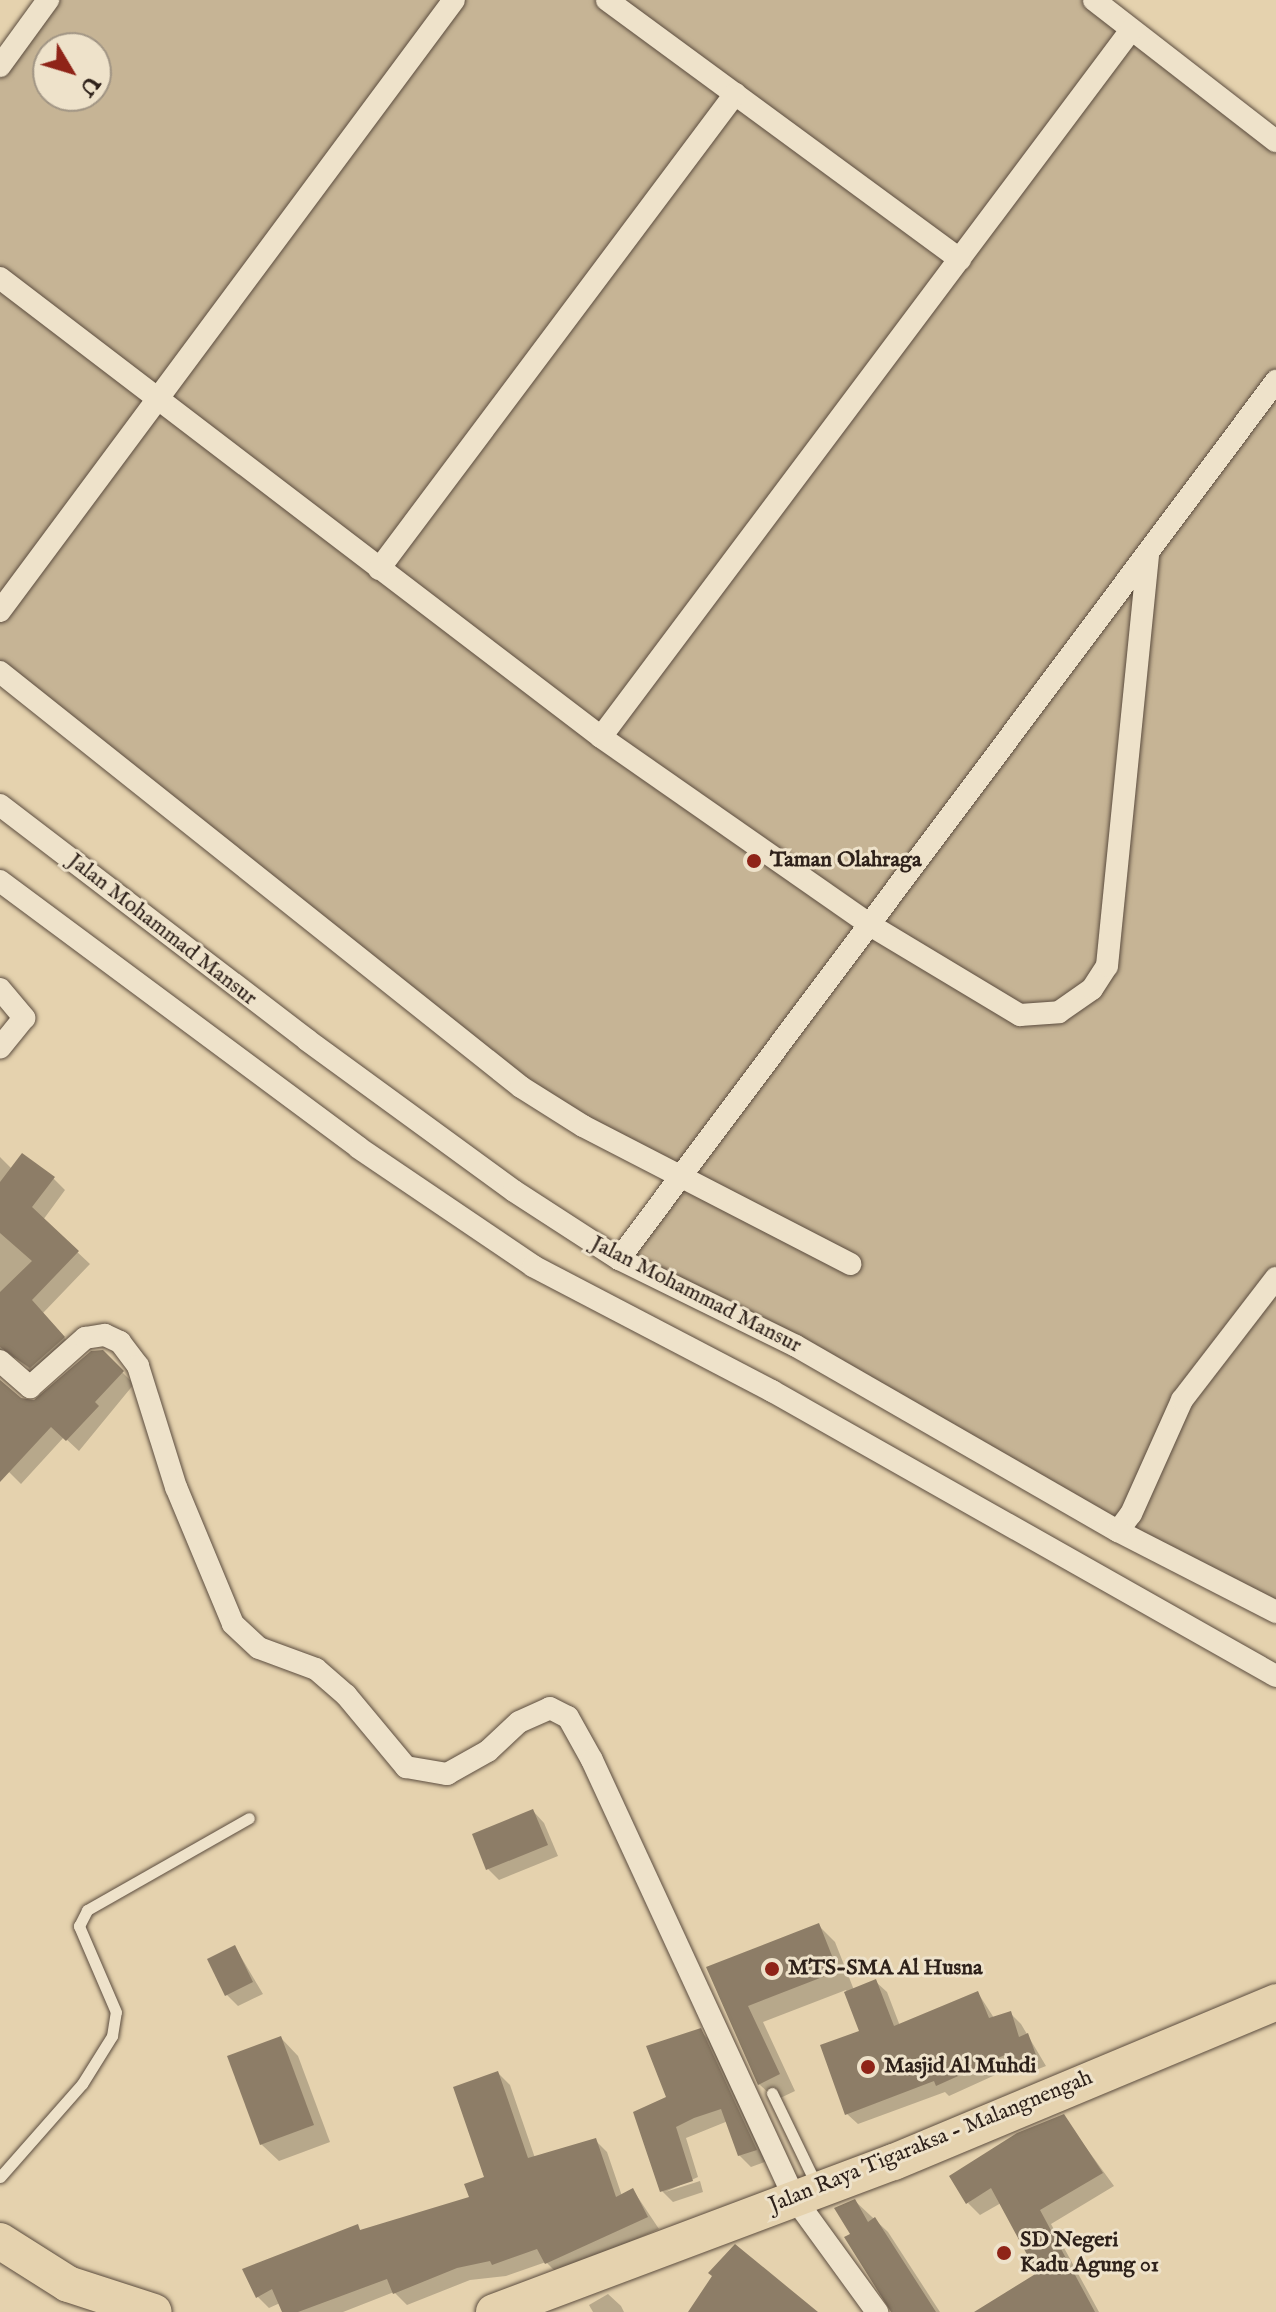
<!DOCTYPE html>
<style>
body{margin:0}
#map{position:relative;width:1276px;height:2312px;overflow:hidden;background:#e5d2ae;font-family:"IM FELL English",serif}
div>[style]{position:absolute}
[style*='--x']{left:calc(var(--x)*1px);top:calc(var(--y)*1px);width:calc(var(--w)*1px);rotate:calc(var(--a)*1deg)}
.green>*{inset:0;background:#c6b495}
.shadow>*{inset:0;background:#0003}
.building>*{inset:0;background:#8d7d67}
.roads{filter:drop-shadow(0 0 2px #5c4d3f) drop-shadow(0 0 2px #5c4d3f)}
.lane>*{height:11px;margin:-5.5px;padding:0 5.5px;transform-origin:5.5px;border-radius:5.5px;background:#eee2ca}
.street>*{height:22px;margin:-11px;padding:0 11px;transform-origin:11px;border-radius:11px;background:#eee2ca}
.primary>*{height:36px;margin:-18px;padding:0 18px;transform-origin:18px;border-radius:18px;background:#e5d2ae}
.dots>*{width:22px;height:22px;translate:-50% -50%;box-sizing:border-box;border:4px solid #eee2ca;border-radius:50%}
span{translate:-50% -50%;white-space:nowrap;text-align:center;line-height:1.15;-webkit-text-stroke:6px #eee2ca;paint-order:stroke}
.poi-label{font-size:22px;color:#2e211a;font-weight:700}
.left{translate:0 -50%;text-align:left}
.street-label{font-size:22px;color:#2e211a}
.north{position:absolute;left:32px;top:32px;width:80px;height:80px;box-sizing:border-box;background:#eee2ca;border:2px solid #a19584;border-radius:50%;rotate:128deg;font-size:22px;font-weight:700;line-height:32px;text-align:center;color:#2e211a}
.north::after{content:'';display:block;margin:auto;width:28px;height:36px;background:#8f2418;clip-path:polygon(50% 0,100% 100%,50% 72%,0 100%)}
</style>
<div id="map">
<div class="green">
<i style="clip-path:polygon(evenodd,48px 0,1095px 0,1276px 139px,1276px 1612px,619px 1259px,681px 1180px,596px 1132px,0 670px,0 66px,48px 0,48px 48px,96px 48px,96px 96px,48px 96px,48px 48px)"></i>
</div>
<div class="shadow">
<i style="clip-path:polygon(0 1157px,12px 1169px,53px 1178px,65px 1190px,43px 1220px,90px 1264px,43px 1313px,75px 1350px,43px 1379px,15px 1358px,0 1365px)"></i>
<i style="clip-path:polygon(102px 1352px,134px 1384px,79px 1451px,64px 1437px,21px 1484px,0 1463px,0 1380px,27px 1403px,40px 1399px)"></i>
<i style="clip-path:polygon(533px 1811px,544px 1823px,558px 1856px,499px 1880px,488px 1869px)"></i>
<i style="clip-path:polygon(819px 1926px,835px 1942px,854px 1990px,876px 1982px,887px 1992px,900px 2026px,978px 1993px,994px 2018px,1010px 2013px,1021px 2024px,1046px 2066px,1023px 2075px,1015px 2066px,949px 2096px,945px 2092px,858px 2124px,847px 2114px,861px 2032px,846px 1990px,763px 2022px,795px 2091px,776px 2100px,759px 2084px,708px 1968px)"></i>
<i style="clip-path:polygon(235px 1947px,263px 1994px,238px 2006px,227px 1995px)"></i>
<i style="clip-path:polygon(700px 2031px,712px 2042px,767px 2161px,751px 2167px,739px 2155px,728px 2121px,686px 2138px,698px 2177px,665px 2192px,700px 2181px,703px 2192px,673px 2202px,662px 2191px,669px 2098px)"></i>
<i style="clip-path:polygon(281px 2038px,298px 2056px,330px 2142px,279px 2161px,261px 2144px)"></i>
<i style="clip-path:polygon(498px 2073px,510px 2085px,535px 2158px,595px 2140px,607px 2152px,622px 2196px,633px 2190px,659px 2229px,558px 2274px,546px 2262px,506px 2276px,470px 2280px,407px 2305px,394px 2292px,343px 2312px,284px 2312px,280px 2303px,269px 2308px,257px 2296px,357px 2227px,362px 2232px,471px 2198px,486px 2179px)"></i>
<i style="clip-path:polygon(1063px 2116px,1114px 2186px,1051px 2224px,1099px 2312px,978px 2312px,1039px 2274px,1001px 2203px,980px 2215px,968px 2203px)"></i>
<i style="clip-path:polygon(855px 2201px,888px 2232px,940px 2312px,895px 2312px,852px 2234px)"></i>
<i style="clip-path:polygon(608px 2294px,621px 2306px,624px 2312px,593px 2312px,589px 2305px)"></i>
</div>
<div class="building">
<i style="clip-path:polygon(22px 1153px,55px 1177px,32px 1207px,79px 1251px,32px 1300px,65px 1337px,30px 1368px,0 1347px,0 1292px,32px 1261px,0 1233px,0 1182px)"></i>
<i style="clip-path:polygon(103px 1350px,124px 1371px,95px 1402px,99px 1406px,66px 1441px,51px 1427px,0 1482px,0 1380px,21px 1398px,34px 1400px,91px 1351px)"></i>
<i style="clip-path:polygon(533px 1809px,548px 1845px,486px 1870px,472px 1834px)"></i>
<i style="clip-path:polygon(819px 1923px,838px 1971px,748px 2006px,780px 2074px,758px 2085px,706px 1967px)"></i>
<i style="clip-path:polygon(235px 1945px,253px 1982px,225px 1996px,207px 1959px)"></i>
<i style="clip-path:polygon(876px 1979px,894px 2026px,978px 1991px,989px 2018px,1011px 2011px,1019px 2037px,1028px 2033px,1036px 2055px,1011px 2065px,1007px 2054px,936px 2086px,934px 2081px,845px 2115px,820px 2045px,859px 2031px,844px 1992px)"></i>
<i style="clip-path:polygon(701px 2028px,757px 2150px,738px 2156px,721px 2109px,694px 2118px,676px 2127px,693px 2181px,660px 2192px,633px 2112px,666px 2097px,646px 2046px)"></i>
<i style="clip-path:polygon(281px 2036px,314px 2125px,260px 2145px,227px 2056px)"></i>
<i style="clip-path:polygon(498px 2071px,528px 2158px,596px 2138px,616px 2197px,633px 2188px,648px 2217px,545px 2264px,537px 2249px,492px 2265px,490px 2261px,457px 2268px,393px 2294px,387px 2279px,298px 2312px,282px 2312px,272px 2289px,256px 2298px,242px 2269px,358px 2224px,360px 2230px,469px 2197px,464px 2184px,484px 2177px,453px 2087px)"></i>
<i style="clip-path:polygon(1064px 2114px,1103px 2173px,1040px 2210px,1095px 2312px,974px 2312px,1037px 2273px,991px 2188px,966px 2204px,949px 2176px,1017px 2133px)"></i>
<i style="clip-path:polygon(855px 2199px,868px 2222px,875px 2217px,936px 2312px,891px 2312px,844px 2237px,850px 2234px,834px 2208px)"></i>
<i style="clip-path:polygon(735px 2244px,818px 2312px,688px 2312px,712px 2276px,708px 2273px)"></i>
</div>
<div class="roads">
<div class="lane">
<i style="--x:772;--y:2093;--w:103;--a:64.2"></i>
<i style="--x:0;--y:2177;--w:124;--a:-48.6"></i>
<i style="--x:82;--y:2084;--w:57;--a:-58"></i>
<i style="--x:112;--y:2036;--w:24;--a:-81"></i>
<i style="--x:116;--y:2012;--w:94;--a:-113.3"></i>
<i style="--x:79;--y:1926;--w:18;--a:-63"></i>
<i style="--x:87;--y:1910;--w:186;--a:-29.6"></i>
</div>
<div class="street">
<i style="--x:607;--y:0;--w:438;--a:36.3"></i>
<i style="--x:1094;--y:0;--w:230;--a:37.8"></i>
<i style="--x:0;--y:66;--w:82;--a:-54"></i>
<i style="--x:0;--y:278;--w:756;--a:37.37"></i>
<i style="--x:601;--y:737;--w:328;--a:34.9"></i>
<i style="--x:870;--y:925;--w:175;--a:31"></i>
<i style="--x:1020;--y:1015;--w:39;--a:-4"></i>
<i style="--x:1059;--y:1012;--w:40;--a:-34.9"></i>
<i style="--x:1092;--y:989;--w:27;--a:-57"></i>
<i style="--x:1107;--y:966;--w:415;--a:-84.3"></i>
<i style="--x:379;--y:569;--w:594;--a:-53.15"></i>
<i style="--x:0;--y:611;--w:761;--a:-53.39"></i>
<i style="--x:0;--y:672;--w:666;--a:38.54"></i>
<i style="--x:521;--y:1087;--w:73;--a:32.2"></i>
<i style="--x:583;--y:1126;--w:301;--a:27.3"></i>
<i style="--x:601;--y:737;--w:884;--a:-53.14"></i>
<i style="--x:0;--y:805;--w:387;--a:37.4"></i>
<i style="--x:307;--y:1040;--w:256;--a:36.1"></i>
<i style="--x:514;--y:1191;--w:125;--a:32.9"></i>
<i style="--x:619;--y:1259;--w:197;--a:26.2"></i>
<i style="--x:796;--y:1346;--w:371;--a:29.9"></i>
<i style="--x:1118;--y:1531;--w:178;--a:27.1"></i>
<i style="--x:0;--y:881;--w:447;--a:36.6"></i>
<i style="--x:359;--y:1148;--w:210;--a:34.1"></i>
<i style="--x:533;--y:1266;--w:270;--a:27.6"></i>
<i style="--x:772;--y:1391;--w:579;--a:29.49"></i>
<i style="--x:0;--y:989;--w:38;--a:50"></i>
<i style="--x:24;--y:1018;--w:38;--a:129"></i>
<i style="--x:619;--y:1259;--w:1097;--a:-53.19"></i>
<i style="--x:0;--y:1361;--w:40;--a:41"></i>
<i style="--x:30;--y:1387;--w:74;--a:-41.7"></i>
<i style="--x:85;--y:1338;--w:20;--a:-9"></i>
<i style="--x:105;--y:1335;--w:17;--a:25"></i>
<i style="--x:120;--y:1342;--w:30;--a:53"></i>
<i style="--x:138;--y:1366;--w:127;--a:72.6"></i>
<i style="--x:176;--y:1487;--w:148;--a:67.4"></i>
<i style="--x:233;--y:1624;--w:35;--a:43"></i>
<i style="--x:259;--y:1648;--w:61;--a:20.2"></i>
<i style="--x:316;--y:1669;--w:40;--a:41"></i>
<i style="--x:346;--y:1695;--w:94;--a:50.2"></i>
<i style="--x:406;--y:1767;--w:42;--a:9.7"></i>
<i style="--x:447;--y:1774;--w:47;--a:-29.3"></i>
<i style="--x:488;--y:1751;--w:42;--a:-43.1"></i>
<i style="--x:519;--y:1722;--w:34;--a:-24"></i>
<i style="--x:550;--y:1708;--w:20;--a:27"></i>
<i style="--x:568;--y:1717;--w:49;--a:60.8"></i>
<i style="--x:592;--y:1760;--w:484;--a:65.2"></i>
<i style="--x:795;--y:2199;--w:140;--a:54"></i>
<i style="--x:1118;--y:1531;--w:21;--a:-53"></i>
<i style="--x:1131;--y:1514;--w:125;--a:-65.9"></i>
<i style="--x:1182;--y:1400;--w:154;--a:-52.4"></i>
</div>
<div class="primary">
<i style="--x:0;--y:2241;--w:80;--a:32.3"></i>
<i style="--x:68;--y:2284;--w:90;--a:18"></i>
<i style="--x:494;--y:2312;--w:427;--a:-20.6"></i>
<i style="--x:894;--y:2162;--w:414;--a:-22.7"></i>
</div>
</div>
<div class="dots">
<i style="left:754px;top:861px;background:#8f2418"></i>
<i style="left:772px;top:1969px;background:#8f2418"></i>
<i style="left:868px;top:2067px;background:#8f2418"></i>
<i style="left:1004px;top:2253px;background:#8f2418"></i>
</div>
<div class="poi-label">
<span class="left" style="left:770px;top:861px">Taman Olahraga</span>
<span class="left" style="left:788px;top:1969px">MTS-SMA Al Husna</span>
<span class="left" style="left:884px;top:2067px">Masjid Al Muhdi</span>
<span class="left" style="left:1020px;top:2253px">SD Negeri<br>Kadu Agung 01</span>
</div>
<div class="street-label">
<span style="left:162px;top:930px;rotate:38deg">Jalan Mohammad Mansur</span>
<span style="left:696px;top:1295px;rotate:27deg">Jalan Mohammad Mansur</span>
<span style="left:931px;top:2142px;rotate:-22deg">Jalan Raya Tigaraksa - Malangnengah</span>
</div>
<div class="north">U</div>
</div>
